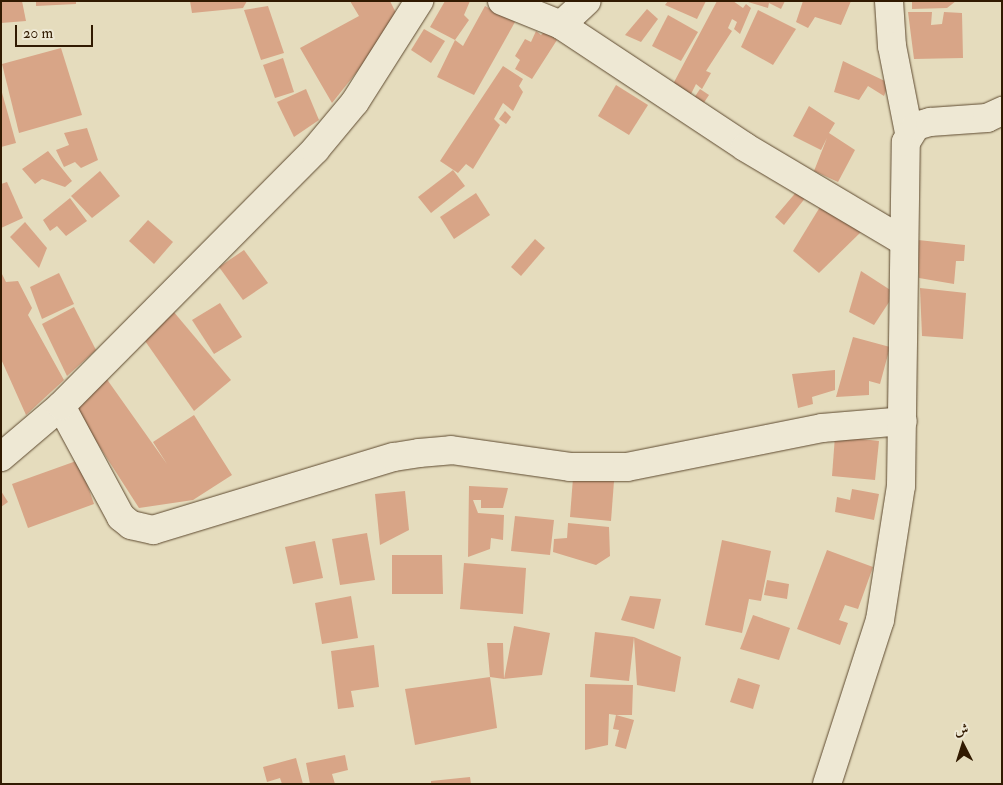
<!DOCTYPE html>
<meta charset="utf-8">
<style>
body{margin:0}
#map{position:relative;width:1003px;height:785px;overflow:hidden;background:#e5dcbd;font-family:"IM FELL Double Pica",Amiri,serif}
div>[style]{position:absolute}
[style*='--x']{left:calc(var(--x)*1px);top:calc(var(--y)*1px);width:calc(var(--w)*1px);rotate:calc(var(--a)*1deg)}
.building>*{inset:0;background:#d8a587}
.roads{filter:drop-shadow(0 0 1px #5e4a30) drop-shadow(0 0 1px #5e4a30)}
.minor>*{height:28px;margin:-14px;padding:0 14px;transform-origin:14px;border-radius:14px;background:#eee8d4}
span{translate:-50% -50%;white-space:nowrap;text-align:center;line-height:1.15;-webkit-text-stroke:4px #eee8d4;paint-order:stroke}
.frame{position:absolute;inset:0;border:2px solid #311a01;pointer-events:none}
.north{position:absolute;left:938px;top:720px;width:50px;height:50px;-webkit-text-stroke:4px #eee8d4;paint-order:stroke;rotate:355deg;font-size:14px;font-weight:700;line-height:20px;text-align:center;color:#311a01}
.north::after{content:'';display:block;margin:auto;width:18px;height:22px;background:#311a01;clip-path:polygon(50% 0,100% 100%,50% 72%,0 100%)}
.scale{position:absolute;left:15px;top:25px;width:78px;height:22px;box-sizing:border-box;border:2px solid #311a01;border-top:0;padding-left:6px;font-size:15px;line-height:18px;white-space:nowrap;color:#311a01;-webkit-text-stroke:4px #eee8d4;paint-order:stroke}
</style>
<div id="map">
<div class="building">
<i style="clip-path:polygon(1px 1px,22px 1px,26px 21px,1px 23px)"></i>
<i style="clip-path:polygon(36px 1px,76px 1px,76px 4px,36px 6px)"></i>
<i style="clip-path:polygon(190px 1px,247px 1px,243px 8px,192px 13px)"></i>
<i style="clip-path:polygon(350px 1px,390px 1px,399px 19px,332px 103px,300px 48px,359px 16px)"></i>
<i style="clip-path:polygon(445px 1px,470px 1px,464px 15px,469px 20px,455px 40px,430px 27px)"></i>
<i style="clip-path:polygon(668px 1px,706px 1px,697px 19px,665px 5px)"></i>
<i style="clip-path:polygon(717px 1px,733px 1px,743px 8px,746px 4px,751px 8px,740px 34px,734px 29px,737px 22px,732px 19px,728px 28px,732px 31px,706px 71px,711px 73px,702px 89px,696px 84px,690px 96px,672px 86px)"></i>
<i style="clip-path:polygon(766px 1px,785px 1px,781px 9px,769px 3px,768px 8px,748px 2px)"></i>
<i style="clip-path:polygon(803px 1px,851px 1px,841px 25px,815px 17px,808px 28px,796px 22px)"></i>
<i style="clip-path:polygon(912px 1px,956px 1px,947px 8px,912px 9px)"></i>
<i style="clip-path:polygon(268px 6px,284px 53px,261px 60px,244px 10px)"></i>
<i style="clip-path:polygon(485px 6px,515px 22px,474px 95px,437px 77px,455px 40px,463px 46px)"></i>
<i style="clip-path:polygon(647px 9px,658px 19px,641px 42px,625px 35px)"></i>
<i style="clip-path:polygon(758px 10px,796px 29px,773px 65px,741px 47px)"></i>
<i style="clip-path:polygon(908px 12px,932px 12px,931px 25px,942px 24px,944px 12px,962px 13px,963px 58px,914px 59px)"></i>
<i style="clip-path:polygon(668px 15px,698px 32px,681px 61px,652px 46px)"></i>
<i style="clip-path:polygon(424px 29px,445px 41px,431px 63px,411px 50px)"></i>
<i style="clip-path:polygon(536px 31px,541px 35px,545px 31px,557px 40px,532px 79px,515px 69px,520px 60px,515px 56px,525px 39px,531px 42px)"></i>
<i style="clip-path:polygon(61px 48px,82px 115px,19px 133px,2px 64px)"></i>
<i style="clip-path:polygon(283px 58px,294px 92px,275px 98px,263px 65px)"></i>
<i style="clip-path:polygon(843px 61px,889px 83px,884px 96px,868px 86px,859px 100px,834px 92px)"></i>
<i style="clip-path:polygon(503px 66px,523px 79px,519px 86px,523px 92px,513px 111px,503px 103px,494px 119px,500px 125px,473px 169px,466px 164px,458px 173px,440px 161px)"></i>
<i style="clip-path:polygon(616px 85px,648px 105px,629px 135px,598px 116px)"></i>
<i style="clip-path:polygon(1px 89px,16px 143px,1px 147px)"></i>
<i style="clip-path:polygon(306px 89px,319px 120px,294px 137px,277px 102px)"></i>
<i style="clip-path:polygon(700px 89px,709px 95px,703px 104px,694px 98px)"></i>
<i style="clip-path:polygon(809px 106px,835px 123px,829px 133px,855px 150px,838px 182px,814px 171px,827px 138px,821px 150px,793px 136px)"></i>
<i style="clip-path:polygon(505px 111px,511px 117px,506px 124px,499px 119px)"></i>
<i style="clip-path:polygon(87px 128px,98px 160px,81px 168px,75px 162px,64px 167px,56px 150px,69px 145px,64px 133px)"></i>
<i style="clip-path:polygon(48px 151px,72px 181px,65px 187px,42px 179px,35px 184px,22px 169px)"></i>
<i style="clip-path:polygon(453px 170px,465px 186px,431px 213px,418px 197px)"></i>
<i style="clip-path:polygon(100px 171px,120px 196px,92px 218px,71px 196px)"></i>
<i style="clip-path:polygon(7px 182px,23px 218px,1px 228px,1px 184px)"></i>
<i style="clip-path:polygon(798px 190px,806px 197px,784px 225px,775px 217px)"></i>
<i style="clip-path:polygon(476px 193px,490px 215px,454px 239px,440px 217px)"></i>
<i style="clip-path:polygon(70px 198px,87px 221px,66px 236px,57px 226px,50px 231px,43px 220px)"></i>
<i style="clip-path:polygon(823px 202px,862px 231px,819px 273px,793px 251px)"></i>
<i style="clip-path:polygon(148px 220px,173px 242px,154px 264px,129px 241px)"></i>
<i style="clip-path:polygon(25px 222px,47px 248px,39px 268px,10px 237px)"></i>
<i style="clip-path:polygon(535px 239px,545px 248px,521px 276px,511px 267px)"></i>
<i style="clip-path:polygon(918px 240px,965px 245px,964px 261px,956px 261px,954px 284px,919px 278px)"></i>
<i style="clip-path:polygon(244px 250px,268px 283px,243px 300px,219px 267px)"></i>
<i style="clip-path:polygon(861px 271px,895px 293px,874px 325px,849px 312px)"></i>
<i style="clip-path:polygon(1px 272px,6px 282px,18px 281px,32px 308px,28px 315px,64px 380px,26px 415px,1px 359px)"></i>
<i style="clip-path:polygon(59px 273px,74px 304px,42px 319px,30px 287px)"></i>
<i style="clip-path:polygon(920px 288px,966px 293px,963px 339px,922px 336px)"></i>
<i style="clip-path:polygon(220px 303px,242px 337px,214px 354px,192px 320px)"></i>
<i style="clip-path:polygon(74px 307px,96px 350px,67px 376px,42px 324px)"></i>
<i style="clip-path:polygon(173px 311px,231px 380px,194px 411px,143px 338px)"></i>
<i style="clip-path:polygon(853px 337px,890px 347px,880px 384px,869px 381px,869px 395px,836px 397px)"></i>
<i style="clip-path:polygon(835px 370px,835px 390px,812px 397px,813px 404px,798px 408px,792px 374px)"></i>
<i style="clip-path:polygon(106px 378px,167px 464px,153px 442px,194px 415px,232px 475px,193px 500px,139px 508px,74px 407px)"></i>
<i style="clip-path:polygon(835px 436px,879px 441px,875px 480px,832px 476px)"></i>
<i style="clip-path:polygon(79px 460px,94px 504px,28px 528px,12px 484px)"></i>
<i style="clip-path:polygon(573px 478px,614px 481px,611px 521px,570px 517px)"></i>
<i style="clip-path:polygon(469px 486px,508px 488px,503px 508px,481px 508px,481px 500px,473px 500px,478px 513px,504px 515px,503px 540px,491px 538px,490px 549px,468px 557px)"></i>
<i style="clip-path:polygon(852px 489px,879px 494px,874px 520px,835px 512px,837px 497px,850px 500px)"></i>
<i style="clip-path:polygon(1px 491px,8px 502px,1px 507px)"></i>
<i style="clip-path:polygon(405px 491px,409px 530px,380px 545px,375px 494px)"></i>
<i style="clip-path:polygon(515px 516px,554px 520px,550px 555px,511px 551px)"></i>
<i style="clip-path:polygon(568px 523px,609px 527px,610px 556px,596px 565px,553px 552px,554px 539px,567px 538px)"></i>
<i style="clip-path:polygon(367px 533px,375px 580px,340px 585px,332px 539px)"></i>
<i style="clip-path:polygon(722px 540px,771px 551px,761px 601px,749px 599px,742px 633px,705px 625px)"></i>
<i style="clip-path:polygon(315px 541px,323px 578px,293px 584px,285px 547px)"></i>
<i style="clip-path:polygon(827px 550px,873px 567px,858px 609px,845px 605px,839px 620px,848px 623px,840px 645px,797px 629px)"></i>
<i style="clip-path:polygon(392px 555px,442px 555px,443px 594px,392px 594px)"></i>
<i style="clip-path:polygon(464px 563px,526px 568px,523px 614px,460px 609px)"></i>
<i style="clip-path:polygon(767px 580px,789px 584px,787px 599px,764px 595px)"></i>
<i style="clip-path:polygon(351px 596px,358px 638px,322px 644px,315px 603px)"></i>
<i style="clip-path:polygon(630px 596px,661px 599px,654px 629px,621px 620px)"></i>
<i style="clip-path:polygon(753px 615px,790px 628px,779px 660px,740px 649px)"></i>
<i style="clip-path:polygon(514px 626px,550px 633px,542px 675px,504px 679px,490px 677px,497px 728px,415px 745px,405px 689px,490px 677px,487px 643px,503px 643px,504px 679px)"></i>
<i style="clip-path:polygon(595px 632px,634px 637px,629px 681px,590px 677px)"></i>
<i style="clip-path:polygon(634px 637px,681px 657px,675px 692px,637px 685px)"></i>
<i style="clip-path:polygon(374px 645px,379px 687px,351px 691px,354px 707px,338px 709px,331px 651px)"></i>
<i style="clip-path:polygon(738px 678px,760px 685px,753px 709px,730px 702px)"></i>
<i style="clip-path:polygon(585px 684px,633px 685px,632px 715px,616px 715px,634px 720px,626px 749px,615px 746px,619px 730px,613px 729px,616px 715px,609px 714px,608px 745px,585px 750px)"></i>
<i style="clip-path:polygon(345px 755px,348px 770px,332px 774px,335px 784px,310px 784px,306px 763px)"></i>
<i style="clip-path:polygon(296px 758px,303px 784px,282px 784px,280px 778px,267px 782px,263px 767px)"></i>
<i style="clip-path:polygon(470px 777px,471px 784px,431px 784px,431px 781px)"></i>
</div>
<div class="roads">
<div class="minor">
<i style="--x:502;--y:1;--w:64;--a:22.1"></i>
<i style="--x:561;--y:25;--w:35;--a:-43"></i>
<i style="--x:889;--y:1;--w:45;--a:86.2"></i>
<i style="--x:892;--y:46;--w:89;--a:78.9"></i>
<i style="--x:561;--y:25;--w:221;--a:33.5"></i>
<i style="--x:745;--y:147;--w:184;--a:30.7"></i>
<i style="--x:61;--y:406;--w:126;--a:61.6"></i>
<i style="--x:121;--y:517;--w:13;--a:39"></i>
<i style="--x:131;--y:525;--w:23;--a:13"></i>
<i style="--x:153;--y:530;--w:252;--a:-16.9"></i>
<i style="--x:394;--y:457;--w:25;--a:-9"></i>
<i style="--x:419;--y:453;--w:32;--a:-5"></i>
<i style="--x:451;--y:450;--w:120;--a:8.1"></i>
<i style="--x:570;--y:467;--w:57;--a:0"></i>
<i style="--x:627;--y:467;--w:199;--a:-11.3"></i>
<i style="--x:822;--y:428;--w:81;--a:-4.9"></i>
<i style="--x:1;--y:457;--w:79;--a:-40.4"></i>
<i style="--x:61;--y:406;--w:361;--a:-45.2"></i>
<i style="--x:315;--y:150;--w:62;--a:-50.2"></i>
<i style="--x:355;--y:102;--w:120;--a:-57.6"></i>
<i style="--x:827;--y:784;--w:172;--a:-72.1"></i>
<i style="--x:880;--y:620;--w:136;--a:-81.1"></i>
<i style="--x:901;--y:486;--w:344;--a:-89.2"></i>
<i style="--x:906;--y:142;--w:19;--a:-58"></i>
<i style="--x:916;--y:126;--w:15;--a:-16"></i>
<i style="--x:930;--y:122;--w:57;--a:-4"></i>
<i style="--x:987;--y:118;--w:17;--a:-25"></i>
</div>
</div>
<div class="frame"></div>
<div class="north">ش</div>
<div class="scale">20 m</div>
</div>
